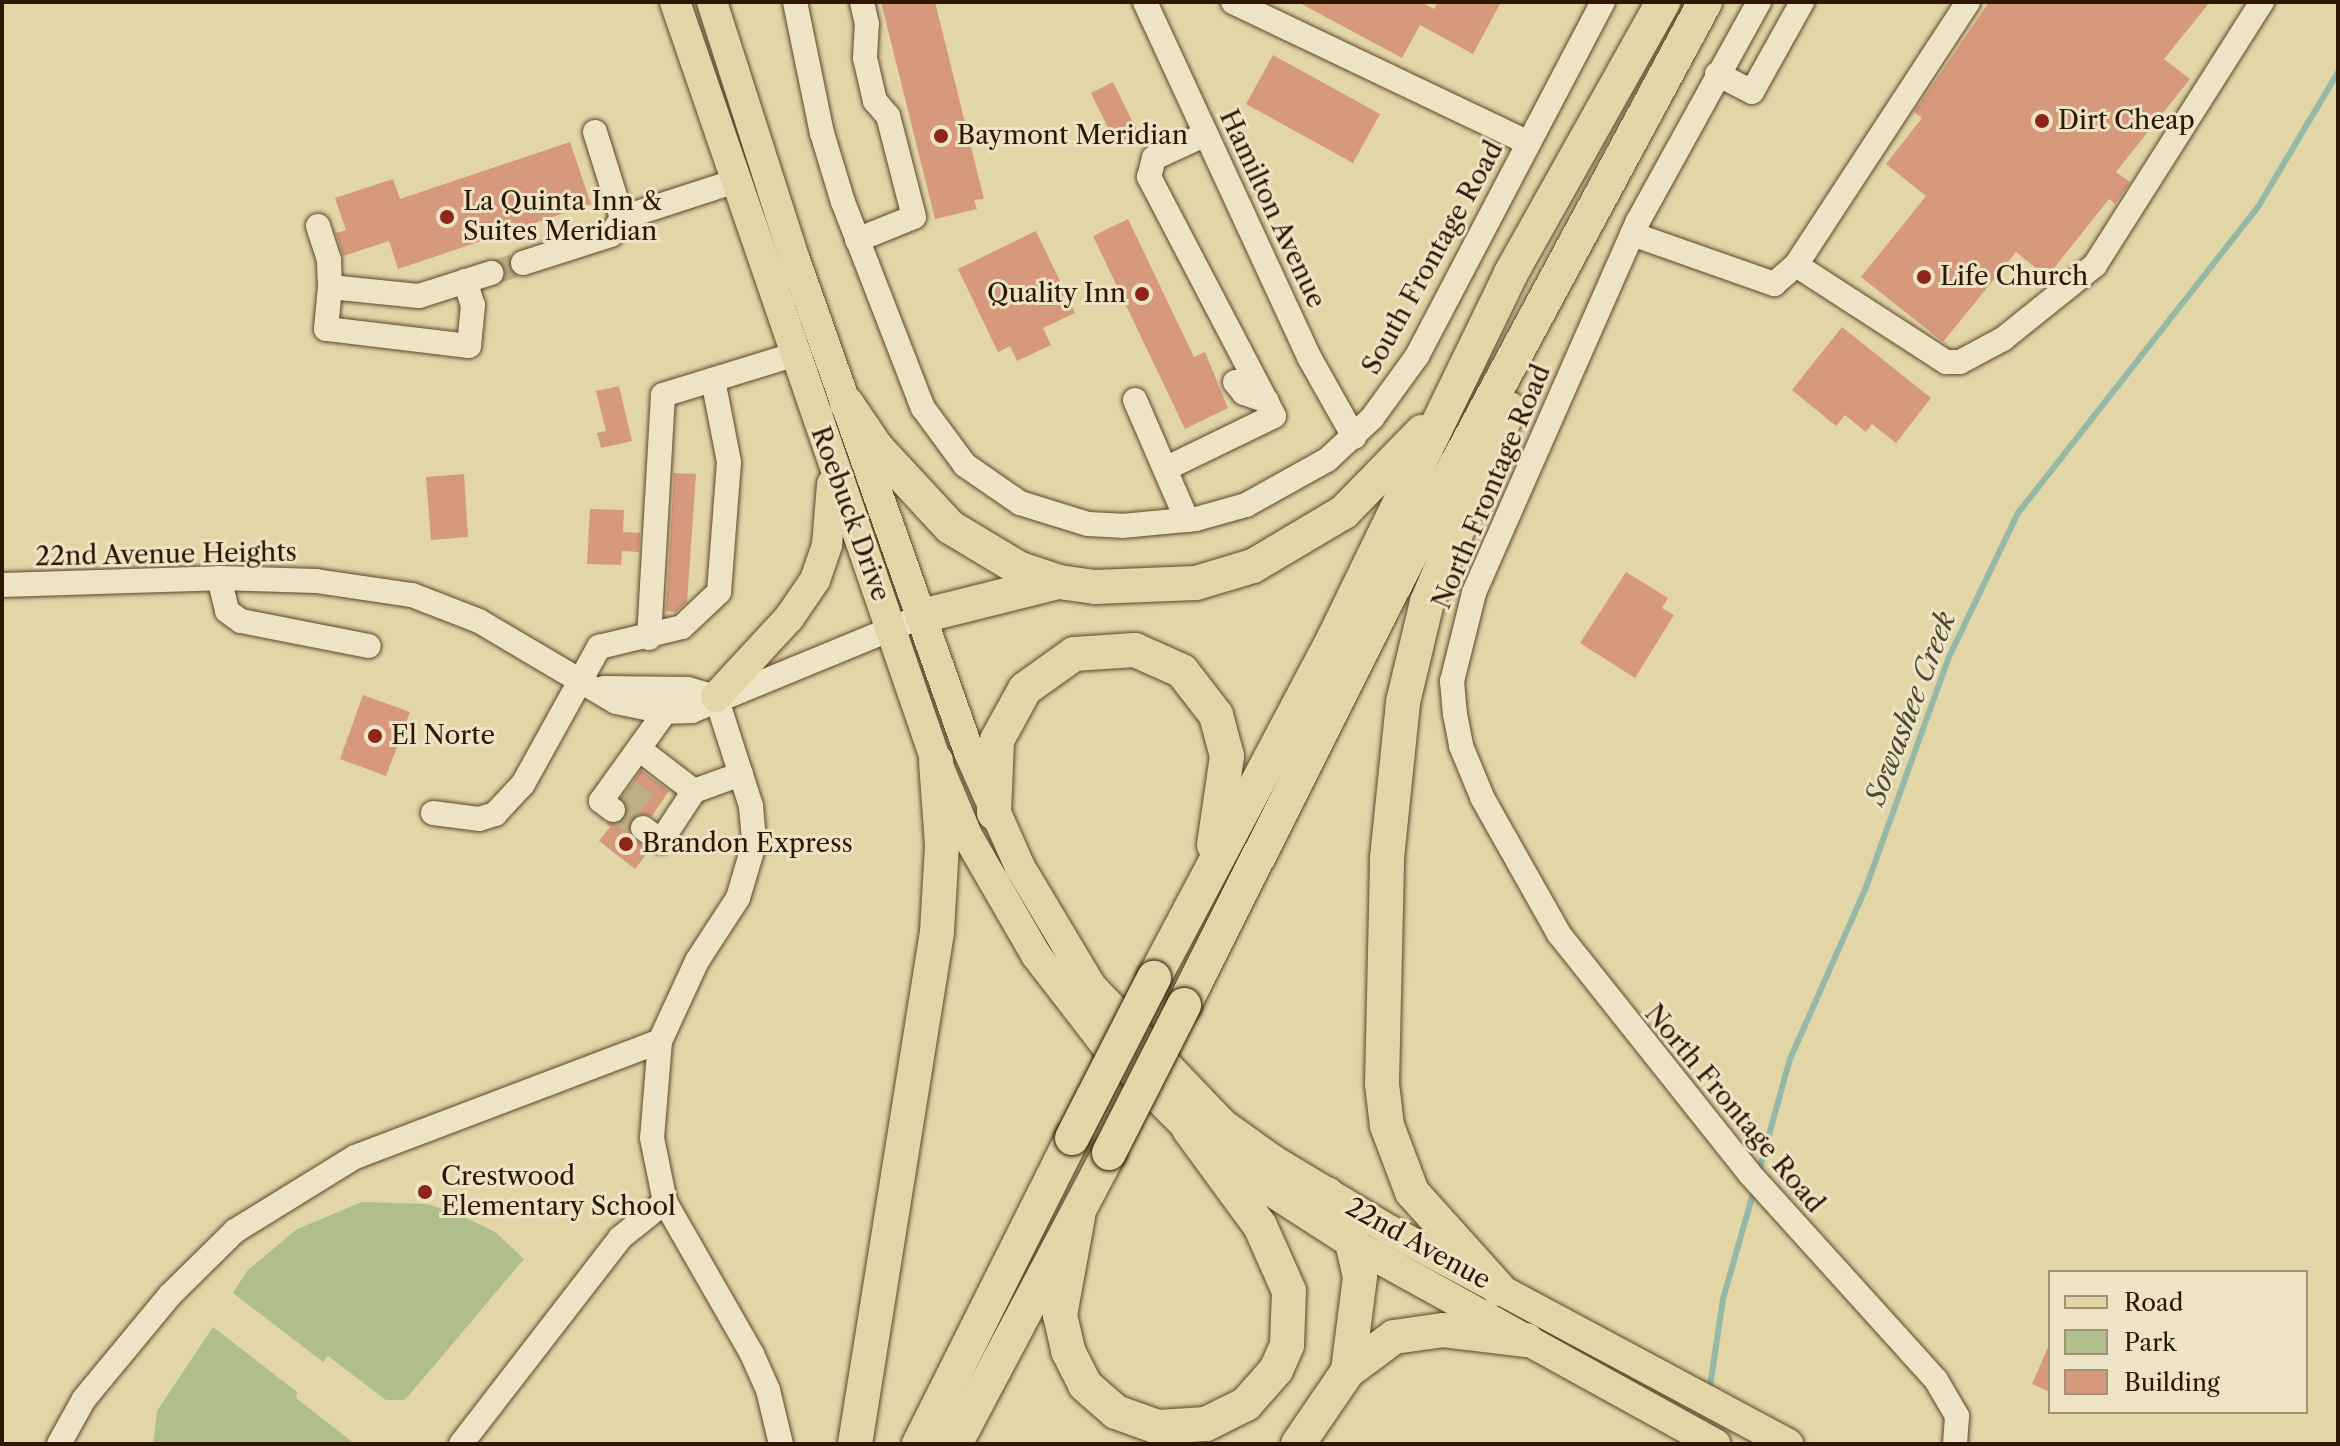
<!DOCTYPE html>
<style>
body{margin:0}
#map{position:relative;width:2340px;height:1446px;overflow:hidden;background:#e2d5a6;font-family:"Libre Caslon Text",serif}
div>[style]{position:absolute}
[style*='--x']{left:calc(var(--x)*1px);top:calc(var(--y)*1px);width:calc(var(--w)*1px);rotate:calc(var(--a)*1deg)}
.green>*{inset:0;background:#afbe8a}
.stream>*{height:6px;margin:-3px;padding:0 3px;transform-origin:3px;border-radius:3px;background:#95b9a7}
.building>*{inset:0;background:#d7997c}
.minor-tunnel>*{height:24px;margin-top:-12px;transform-origin:0;background:repeating-linear-gradient(90deg,#beaf85 0 24px,transparent 0 36px)}
.roads{filter:drop-shadow(0 0 2px #5c462c) drop-shadow(0 0 2px #5c462c)}
.minor>*{height:24px;margin:-12px;padding:0 12px;transform-origin:12px;border-radius:12px;background:#ece4c5}
.major>*{height:30px;margin:-15px;padding:0 15px;transform-origin:15px;border-radius:15px;background:#e2d5a6}
.highway>*{height:34px;margin:-17px;padding:0 17px;transform-origin:17px;border-radius:17px;background:#e2d5a6}
.bridges{filter:drop-shadow(0 0 2px #2f1603) drop-shadow(0 0 2px #2f1603)}
.highway-bridge>*{height:34px;margin:-17px;padding:0 17px;transform-origin:17px;border-radius:17px;background:#e2d5a6}
.dots>*{width:22px;height:22px;translate:-50% -50%;box-sizing:border-box;border:4px solid #ece4c5;border-radius:50%}
span{translate:-50% -50%;white-space:nowrap;text-align:center;line-height:1.15;-webkit-text-stroke:6px #ece4c5;paint-order:stroke}
.poi-label{font-size:26px;color:#2f1603}
.left{translate:0 -50%;text-align:left}
.right{translate:-100% -50%;text-align:right}
.street-label{font-size:26px;color:#2f1603}
.water-label{font-size:28px;color:#4e4734;font-style:italic}
.frame{position:absolute;inset:0;border:4px solid #2f1603;pointer-events:none}
.legend{position:absolute;left:2048px;top:1270px;width:260px;height:144px;box-sizing:border-box;background:#ece4c5;border:2px solid #a09277;margin:0;padding:10px 14px;list-style:none;font-size:24px;color:#2f1603}
.legend li{display:flex;align-items:center;gap:16px;height:40px}
.legend b{width:40px;border:2px solid #a09277}
</style>
<div id="map">
<div class="green">
<i style="clip-path:polygon(362px 1202px,427px 1204px,456px 1213px,495px 1232px,524px 1259px,405px 1400px,386px 1400px,328px 1356px,323px 1362px,233px 1293px,247px 1271px,297px 1229px)"></i>
<i style="clip-path:polygon(213px 1327px,297px 1392px,296px 1398px,355px 1444px,153px 1444px,157px 1411px)"></i>
</div>
<div class="stream">
<i style="--x:1758;--y:1175;--w:120;--a:-74.6"></i>
<i style="--x:1790;--y:1059;--w:185;--a:-66.1"></i>
<i style="--x:1865;--y:890;--w:245;--a:-70.2"></i>
<i style="--x:1948;--y:659;--w:162;--a:-64.4"></i>
<i style="--x:2018;--y:513;--w:389;--a:-51.9"></i>
<i style="--x:2258;--y:207;--w:157;--a:-59.3"></i>
<i style="--x:1709;--y:1393;--w:95;--a:-81.5"></i>
<i style="--x:1723;--y:1299;--w:113;--a:-74.1"></i>
</div>
<div class="building">
<i style="clip-path:polygon(881px 2px,935px 2px,984px 199px,974px 200px,977px 209px,935px 219px)"></i>
<i style="clip-path:polygon(1298px 2px,1421px 2px,1434px 9px,1438px 2px,1501px 2px,1473px 54px,1420px 25px,1402px 58px)"></i>
<i style="clip-path:polygon(1989px 2px,2210px 2px,2164px 59px,2190px 79px,2116px 172px,2130px 182px,2120px 197px,2115px 204px,2109px 199px,2047px 277px,2016px 252px,1943px 342px,1861px 277px,1926px 196px,1886px 164px,1922px 118px,1914px 112px)"></i>
<i style="clip-path:polygon(1273px 55px,1380px 114px,1353px 163px,1246px 104px)"></i>
<i style="clip-path:polygon(1113px 82px,1138px 133px,1116px 144px,1091px 93px)"></i>
<i style="clip-path:polygon(570px 142px,591px 204px,398px 269px,389px 241px,343px 256px,336px 233px,346px 230px,335px 198px,393px 179px,400px 199px)"></i>
<i style="clip-path:polygon(1128px 219px,1194px 357px,1205px 352px,1228px 408px,1185px 429px,1093px 236px)"></i>
<i style="clip-path:polygon(1036px 231px,1075px 313px,1043px 328px,1051px 345px,1017px 361px,1010px 346px,998px 352px,958px 269px)"></i>
<i style="clip-path:polygon(1842px 327px,1931px 398px,1896px 443px,1872px 424px,1866px 432px,1845px 415px,1836px 426px,1792px 390px)"></i>
<i style="clip-path:polygon(619px 386px,632px 441px,601px 448px,597px 433px,606px 431px,596px 391px)"></i>
<i style="clip-path:polygon(674px 473px,696px 474px,687px 602px,676px 612px,666px 611px)"></i>
<i style="clip-path:polygon(464px 474px,468px 537px,431px 540px,426px 477px)"></i>
<i style="clip-path:polygon(590px 509px,624px 510px,623px 532px,640px 533px,639px 552px,622px 551px,621px 565px,587px 564px)"></i>
<i style="clip-path:polygon(1626px 572px,1668px 598px,1662px 608px,1674px 615px,1635px 678px,1580px 643px)"></i>
<i style="clip-path:polygon(363px 695px,410px 712px,386px 776px,340px 759px)"></i>
<i style="clip-path:polygon(641px 770px,669px 791px,652px 816px,638px 814px,630px 820px,630px 835px,649px 851px,635px 869px,599px 841px,610px 827px,606px 823px,625px 818px,622px 798px)"></i>
<i style="clip-path:polygon(2050px 1343px,2050px 1392px,2032px 1384px)"></i>
</div>
<div class="minor-tunnel">
<i style="--x:491;--y:273;--w:34;--a:-17"></i>
<i style="--x:627;--y:790;--w:35;--a:37"></i>
<i style="--x:613;--y:810;--w:35;--a:31"></i>
</div>
<div class="roads">
<div class="minor">
<i style="--x:795;--y:2;--w:134;--a:78.4"></i>
<i style="--x:822;--y:133;--w:72;--a:73.1"></i>
<i style="--x:843;--y:202;--w:221;--a:68.8"></i>
<i style="--x:923;--y:408;--w:71;--a:53.6"></i>
<i style="--x:965;--y:465;--w:67;--a:34.6"></i>
<i style="--x:1020;--y:503;--w:71;--a:17.2"></i>
<i style="--x:1088;--y:524;--w:34;--a:3"></i>
<i style="--x:1122;--y:526;--w:74;--a:-5.4"></i>
<i style="--x:1196;--y:519;--w:52;--a:-15.6"></i>
<i style="--x:1246;--y:505;--w:93;--a:-29.1"></i>
<i style="--x:1327;--y:460;--w:62;--a:-43"></i>
<i style="--x:1372;--y:418;--w:77;--a:-54"></i>
<i style="--x:1417;--y:356;--w:400;--a:-62.3"></i>
<i style="--x:1145;--y:2;--w:391;--a:65.2"></i>
<i style="--x:1309;--y:357;--w:92;--a:60.6"></i>
<i style="--x:1233;--y:2;--w:327;--a:25.5"></i>
<i style="--x:1759;--y:2;--w:252;--a:118.9"></i>
<i style="--x:1637;--y:223;--w:404;--a:113.8"></i>
<i style="--x:1474;--y:593;--w:91;--a:104"></i>
<i style="--x:1452;--y:681;--w:33;--a:85"></i>
<i style="--x:1455;--y:714;--w:33;--a:79"></i>
<i style="--x:1461;--y:746;--w:57;--a:67.5"></i>
<i style="--x:1483;--y:799;--w:155;--a:60.6"></i>
<i style="--x:1559;--y:934;--w:305;--a:51.5"></i>
<i style="--x:1749;--y:1173;--w:279;--a:47.9"></i>
<i style="--x:1936;--y:1380;--w:42;--a:59.7"></i>
<i style="--x:1957;--y:1416;--w:28;--a:94"></i>
<i style="--x:1717;--y:74;--w:39;--a:27"></i>
<i style="--x:1752;--y:92;--w:103;--a:-60.9"></i>
<i style="--x:595;--y:132;--w:90;--a:72.6"></i>
<i style="--x:318;--y:226;--w:36;--a:72"></i>
<i style="--x:329;--y:260;--w:27;--a:88"></i>
<i style="--x:1632;--y:234;--w:151;--a:19.4"></i>
<i style="--x:1774;--y:284;--w:29;--a:-41"></i>
<i style="--x:1796;--y:265;--w:314;--a:-56.8"></i>
<i style="--x:857;--y:240;--w:61;--a:-22"></i>
<i style="--x:914;--y:217;--w:104;--a:-104.4"></i>
<i style="--x:888;--y:116;--w:20;--a:-131"></i>
<i style="--x:875;--y:101;--w:44;--a:-103.1"></i>
<i style="--x:865;--y:58;--w:34;--a:-87"></i>
<i style="--x:867;--y:24;--w:23;--a:-103"></i>
<i style="--x:523;--y:263;--w:92;--a:-17.7"></i>
<i style="--x:611;--y:235;--w:20;--a:-57"></i>
<i style="--x:622;--y:218;--w:117;--a:-18"></i>
<i style="--x:1796;--y:265;--w:179;--a:32.9"></i>
<i style="--x:1946;--y:362;--w:14;--a:0"></i>
<i style="--x:1960;--y:362;--w:49;--a:-28.1"></i>
<i style="--x:2003;--y:339;--w:118;--a:-38.8"></i>
<i style="--x:2095;--y:265;--w:312;--a:-57.6"></i>
<i style="--x:465;--y:281;--w:25;--a:72"></i>
<i style="--x:473;--y:305;--w:41;--a:95.6"></i>
<i style="--x:469;--y:346;--w:144;--a:-173.2"></i>
<i style="--x:326;--y:329;--w:42;--a:-84.6"></i>
<i style="--x:330;--y:287;--w:89;--a:5.8"></i>
<i style="--x:419;--y:296;--w:76;--a:-17.7"></i>
<i style="--x:1235;--y:382;--w:14;--a:51"></i>
<i style="--x:1244;--y:393;--w:24;--a:19"></i>
<i style="--x:1135;--y:400;--w:131;--a:66.6"></i>
<i style="--x:1165;--y:469;--w:121;--a:-25.9"></i>
<i style="--x:1274;--y:416;--w:270;--a:-117.6"></i>
<i style="--x:1149;--y:177;--w:20;--a:-75"></i>
<i style="--x:1154;--y:158;--w:57;--a:-24.8"></i>
<i style="--x:219;--y:578;--w:34;--a:76"></i>
<i style="--x:227;--y:611;--w:17;--a:36"></i>
<i style="--x:241;--y:621;--w:130;--a:11.1"></i>
<i style="--x:2;--y:585;--w:217;--a:-1.8"></i>
<i style="--x:219;--y:578;--w:97;--a:1.8"></i>
<i style="--x:316;--y:581;--w:97;--a:8.3"></i>
<i style="--x:412;--y:595;--w:72;--a:21.2"></i>
<i style="--x:479;--y:621;--w:159;--a:30.6"></i>
<i style="--x:616;--y:702;--w:50;--a:11.5"></i>
<i style="--x:665;--y:712;--w:27;--a:-2"></i>
<i style="--x:692;--y:711;--w:249;--a:-22.4"></i>
<i style="--x:649;--y:638;--w:243;--a:-86.7"></i>
<i style="--x:663;--y:395;--w:136;--a:-17.1"></i>
<i style="--x:604;--y:688;--w:84;--a:0.7"></i>
<i style="--x:688;--y:689;--w:29;--a:16"></i>
<i style="--x:716;--y:697;--w:114;--a:72.2"></i>
<i style="--x:751;--y:806;--w:38;--a:85"></i>
<i style="--x:754;--y:844;--w:56;--a:106.5"></i>
<i style="--x:738;--y:898;--w:75;--a:123.1"></i>
<i style="--x:697;--y:961;--w:88;--a:114.8"></i>
<i style="--x:660;--y:1041;--w:97;--a:94.7"></i>
<i style="--x:652;--y:1138;--w:65;--a:78.5"></i>
<i style="--x:665;--y:1202;--w:175;--a:60.2"></i>
<i style="--x:752;--y:1354;--w:39;--a:66"></i>
<i style="--x:768;--y:1390;--w:56;--a:76.5"></i>
<i style="--x:639;--y:749;--w:69;--a:37.4"></i>
<i style="--x:613;--y:810;--w:15;--a:-143"></i>
<i style="--x:601;--y:801;--w:110;--a:-54.3"></i>
<i style="--x:433;--y:813;--w:46;--a:7.4"></i>
<i style="--x:479;--y:819;--w:17;--a:-17"></i>
<i style="--x:495;--y:814;--w:41;--a:-47"></i>
<i style="--x:523;--y:784;--w:157;--a:-61"></i>
<i style="--x:599;--y:647;--w:85;--a:-13.5"></i>
<i style="--x:682;--y:627;--w:51;--a:-43.4"></i>
<i style="--x:719;--y:592;--w:130;--a:-85.6"></i>
<i style="--x:729;--y:462;--w:84;--a:-101"></i>
<i style="--x:643;--y:828;--w:22;--a:36"></i>
<i style="--x:661;--y:841;--w:60;--a:-56.6"></i>
<i style="--x:694;--y:791;--w:50;--a:-19.9"></i>
<i style="--x:59;--y:1444;--w:51;--a:-60.9"></i>
<i style="--x:84;--y:1399;--w:135;--a:-50.4"></i>
<i style="--x:170;--y:1295;--w:91;--a:-44.6"></i>
<i style="--x:235;--y:1231;--w:141;--a:-31.7"></i>
<i style="--x:355;--y:1157;--w:326;--a:-20.8"></i>
<i style="--x:461;--y:1444;--w:260;--a:-52.3"></i>
<i style="--x:620;--y:1238;--w:58;--a:-38.7"></i>
</div>
<div class="major">
<i style="--x:675;--y:2;--w:803;--a:71.02"></i>
<i style="--x:936;--y:761;--w:82;--a:67.2"></i>
<i style="--x:968;--y:837;--w:136;--a:60"></i>
<i style="--x:1036;--y:955;--w:118;--a:52.3"></i>
<i style="--x:1108;--y:1048;--w:115;--a:45"></i>
<i style="--x:1189;--y:1129;--w:70;--a:39.2"></i>
<i style="--x:1243;--y:1173;--w:131;--a:32.8"></i>
<i style="--x:1353;--y:1244;--w:414;--a:28.9"></i>
<i style="--x:712;--y:2;--w:271;--a:72.2"></i>
<i style="--x:795;--y:260;--w:522;--a:70.52"></i>
<i style="--x:969;--y:752;--w:126;--a:66.1"></i>
<i style="--x:1020;--y:867;--w:139;--a:59.2"></i>
<i style="--x:1091;--y:986;--w:192;--a:46.3"></i>
<i style="--x:1224;--y:1125;--w:60;--a:35.5"></i>
<i style="--x:1273;--y:1160;--w:135;--a:31.1"></i>
<i style="--x:1389;--y:1230;--w:453;--a:28.2"></i>
<i style="--x:716;--y:697;--w:108;--a:-47.3"></i>
<i style="--x:789;--y:618;--w:46;--a:-55.6"></i>
<i style="--x:815;--y:580;--w:37;--a:-71"></i>
<i style="--x:827;--y:545;--w:61;--a:-85.3"></i>
</div>
<div class="highway">
<i style="--x:847;--y:404;--w:52;--a:56"></i>
<i style="--x:876;--y:447;--w:109;--a:47.2"></i>
<i style="--x:950;--y:527;--w:82;--a:31"></i>
<i style="--x:1020;--y:569;--w:41;--a:18.4"></i>
<i style="--x:1059;--y:582;--w:36;--a:8"></i>
<i style="--x:1095;--y:587;--w:101;--a:-2.3"></i>
<i style="--x:1196;--y:583;--w:59;--a:-16.6"></i>
<i style="--x:1253;--y:566;--w:106;--a:-30.7"></i>
<i style="--x:1344;--y:512;--w:112;--a:-45.7"></i>
<i style="--x:922;--y:616;--w:136;--a:-14"></i>
<i style="--x:994;--y:813;--w:73;--a:-87.6"></i>
<i style="--x:997;--y:740;--w:58;--a:-61.2"></i>
<i style="--x:1025;--y:689;--w:60;--a:-35.5"></i>
<i style="--x:1074;--y:654;--w:61;--a:-3.8"></i>
<i style="--x:1135;--y:650;--w:51;--a:24.1"></i>
<i style="--x:1182;--y:671;--w:56;--a:52.3"></i>
<i style="--x:1216;--y:715;--w:42;--a:75"></i>
<i style="--x:1227;--y:756;--w:90;--a:98.3"></i>
<i style="--x:1154;--y:978;--w:387;--a:-62.1"></i>
<i style="--x:1335;--y:636;--w:403;--a:-64.1"></i>
<i style="--x:1511;--y:273;--w:311;--a:-60.7"></i>
<i style="--x:1184;--y:1005;--w:571;--a:-63.35"></i>
<i style="--x:1440;--y:495;--w:560;--a:-61.74"></i>
<i style="--x:1327;--y:1194;--w:37;--a:56"></i>
<i style="--x:1348;--y:1225;--w:53;--a:77"></i>
<i style="--x:1360;--y:1277;--w:95;--a:97.3"></i>
<i style="--x:1078;--y:1217;--w:100;--a:100.4"></i>
<i style="--x:1060;--y:1315;--w:37;--a:77"></i>
<i style="--x:1068;--y:1351;--w:38;--a:63"></i>
<i style="--x:1085;--y:1385;--w:41;--a:41.1"></i>
<i style="--x:1116;--y:1412;--w:45;--a:19.7"></i>
<i style="--x:1158;--y:1427;--w:48;--a:-3.6"></i>
<i style="--x:1206;--y:1424;--w:45;--a:-26.6"></i>
<i style="--x:1246;--y:1404;--w:45;--a:-48.6"></i>
<i style="--x:1276;--y:1370;--w:27;--a:-66"></i>
<i style="--x:1287;--y:1345;--w:54;--a:-87.9"></i>
<i style="--x:1289;--y:1291;--w:71;--a:-114"></i>
<i style="--x:1260;--y:1226;--w:120;--a:-126.2"></i>
<i style="--x:1499;--y:1289;--w:130;--a:-131.9"></i>
<i style="--x:1412;--y:1192;--w:71;--a:-110.7"></i>
<i style="--x:1387;--y:1126;--w:42;--a:-96.8"></i>
<i style="--x:1382;--y:1084;--w:226;--a:-88.7"></i>
<i style="--x:1387;--y:858;--w:157;--a:-84.1"></i>
<i style="--x:1403;--y:702;--w:103;--a:-76.5"></i>
<i style="--x:1427;--y:602;--w:210;--a:-67"></i>
<i style="--x:855;--y:1444;--w:519;--a:-80.9"></i>
<i style="--x:937;--y:932;--w:87;--a:-86.7"></i>
<i style="--x:942;--y:845;--w:84;--a:-94.1"></i>
<i style="--x:919;--y:1444;--w:342;--a:-63.4"></i>
<i style="--x:955;--y:1444;--w:329;--a:-62.1"></i>
<i style="--x:1298;--y:1444;--w:88;--a:-55.6"></i>
<i style="--x:1348;--y:1371;--w:57;--a:-36.5"></i>
<i style="--x:1394;--y:1337;--w:49;--a:-8.1"></i>
<i style="--x:1443;--y:1330;--w:84;--a:6.9"></i>
</div>
</div>
<div class="bridges">
<div class="highway-bridge">
<i style="--x:1072;--y:1138;--w:180;--a:-62.9"></i>
<i style="--x:1109;--y:1153;--w:166;--a:-63.1"></i>
</div>
</div>
<div class="dots">
<i style="left:2042px;top:121px;background:#8f2418"></i>
<i style="left:941px;top:136px;background:#8f2418"></i>
<i style="left:447px;top:217px;background:#8f2418"></i>
<i style="left:1924px;top:277px;background:#8f2418"></i>
<i style="left:1142px;top:294px;background:#8f2418"></i>
<i style="left:375px;top:736px;background:#8f2418"></i>
<i style="left:626px;top:844px;background:#8f2418"></i>
<i style="left:425px;top:1192px;background:#8f2418"></i>
</div>
<div class="poi-label">
<span class="left" style="left:2058px;top:121px">Dirt Cheap</span>
<span class="left" style="left:957px;top:136px">Baymont Meridian</span>
<span class="left" style="left:463px;top:217px">La Quinta Inn &amp;<br>Suites Meridian</span>
<span class="left" style="left:1940px;top:277px">Life Church</span>
<span class="right" style="left:1126px;top:294px">Quality Inn</span>
<span class="left" style="left:391px;top:736px">El Norte</span>
<span class="left" style="left:642px;top:844px">Brandon Express</span>
<span class="left" style="left:441px;top:1192px">Crestwood<br>Elementary School</span>
</div>
<div class="street-label">
<span style="left:1272px;top:209px;rotate:65deg">Hamilton Avenue</span>
<span style="left:1433px;top:258px;rotate:-61deg">South Frontage Road</span>
<span style="left:1492px;top:487px;rotate:-67deg">North Frontage Road</span>
<span style="left:850px;top:514px;rotate:70deg">Roebuck Drive</span>
<span style="left:166px;top:555px;rotate:-1deg">22nd Avenue Heights</span>
<span style="left:1734px;top:1109px;rotate:50deg">North Frontage Road</span>
<span style="left:1418px;top:1244px;rotate:29deg">22nd Avenue</span>
</div>
<div class="water-label">
<span style="left:1910px;top:708px;rotate:-69deg">Sowashee Creek</span>
</div>
<div class="frame"></div>
<ul class="legend">
<li><b style="height:10px;background:#e2d5a6"></b>Road</li>
<li><b style="height:22px;background:#afbe8a"></b>Park</li>
<li><b style="height:22px;background:#d7997c"></b>Building</li>
</ul>
</div>
